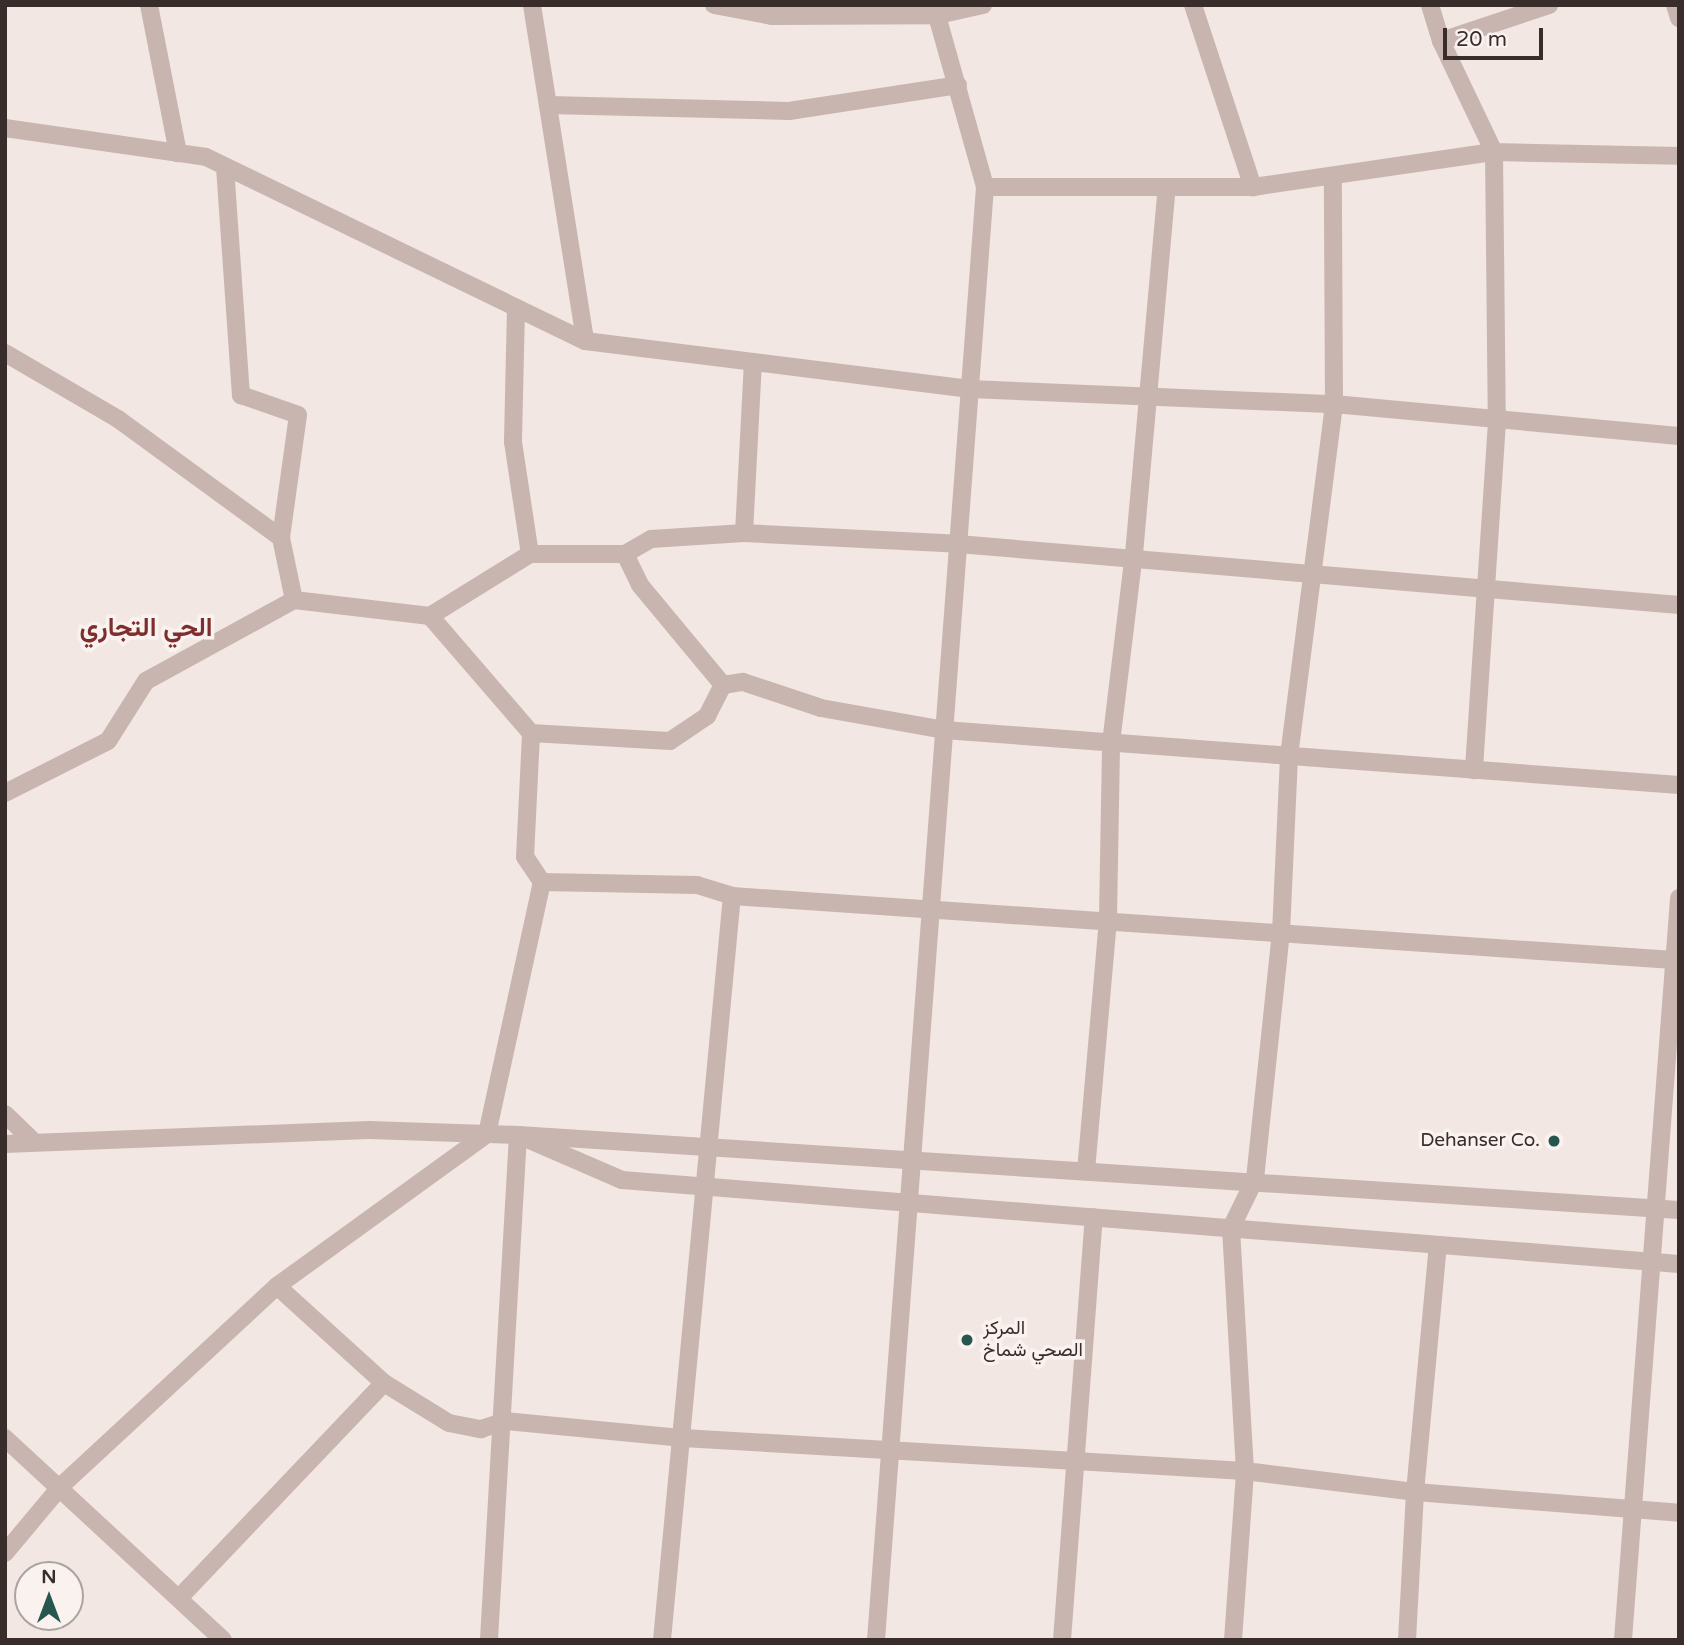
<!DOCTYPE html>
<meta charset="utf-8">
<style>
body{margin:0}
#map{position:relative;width:1684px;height:1645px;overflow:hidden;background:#f2e7e3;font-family:"Varela Round",Vazirmatn,sans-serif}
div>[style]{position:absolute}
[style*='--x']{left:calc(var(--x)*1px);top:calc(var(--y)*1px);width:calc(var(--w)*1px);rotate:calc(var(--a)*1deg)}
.minor>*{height:18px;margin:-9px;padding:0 9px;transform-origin:9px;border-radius:9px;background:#c9b5af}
.dots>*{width:19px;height:19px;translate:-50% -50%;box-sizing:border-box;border:4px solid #f9f2ef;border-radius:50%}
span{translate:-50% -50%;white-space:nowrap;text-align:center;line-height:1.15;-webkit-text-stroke:7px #f9f2ef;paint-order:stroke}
.poi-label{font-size:19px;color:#392d2c}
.right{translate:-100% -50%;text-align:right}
.left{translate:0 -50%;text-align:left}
.district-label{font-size:26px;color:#7f2e2e;font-weight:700}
.frame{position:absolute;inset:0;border:7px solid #392d2c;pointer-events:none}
.north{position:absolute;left:14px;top:1561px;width:70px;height:70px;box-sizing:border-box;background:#f9f2ef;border:2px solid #aca3a1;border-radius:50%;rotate:0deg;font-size:19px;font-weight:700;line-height:28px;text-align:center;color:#392d2c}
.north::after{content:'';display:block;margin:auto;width:24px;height:32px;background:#26564e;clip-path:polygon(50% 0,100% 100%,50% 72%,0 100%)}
.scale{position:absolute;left:1443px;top:28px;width:100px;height:32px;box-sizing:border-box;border:4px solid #392d2c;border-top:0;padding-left:9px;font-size:21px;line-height:24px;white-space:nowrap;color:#392d2c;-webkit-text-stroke:5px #f9f2ef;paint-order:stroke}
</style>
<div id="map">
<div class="minor">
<i style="--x:149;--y:5;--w:151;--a:78.9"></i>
<i style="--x:532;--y:5;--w:340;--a:81"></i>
<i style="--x:714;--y:5;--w:59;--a:10.7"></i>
<i style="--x:772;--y:16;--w:166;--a:-0.3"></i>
<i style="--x:938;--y:15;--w:46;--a:-12.5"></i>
<i style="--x:934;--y:5;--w:189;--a:74.3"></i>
<i style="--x:1193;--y:5;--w:192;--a:71.8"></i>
<i style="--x:1430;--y:5;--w:38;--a:73"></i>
<i style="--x:1441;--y:41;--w:123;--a:64.5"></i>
<i style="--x:1494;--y:152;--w:270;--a:89.4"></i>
<i style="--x:1497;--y:422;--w:349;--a:93.8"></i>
<i style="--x:1675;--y:5;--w:14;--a:73"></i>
<i style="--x:1441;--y:41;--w:114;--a:-18.4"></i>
<i style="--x:548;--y:105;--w:241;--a:1.4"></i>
<i style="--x:789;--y:111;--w:171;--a:-8.7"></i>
<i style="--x:5;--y:128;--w:203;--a:8.2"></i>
<i style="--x:206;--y:157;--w:421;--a:25.9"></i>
<i style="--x:585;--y:341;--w:388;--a:7.1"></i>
<i style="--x:970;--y:389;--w:364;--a:2.4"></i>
<i style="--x:1334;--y:404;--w:346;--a:5.3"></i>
<i style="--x:225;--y:167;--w:229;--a:86"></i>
<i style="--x:241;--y:395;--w:60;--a:19.3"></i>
<i style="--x:298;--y:415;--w:124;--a:97.9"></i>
<i style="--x:281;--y:538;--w:63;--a:78.2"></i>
<i style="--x:294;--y:600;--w:137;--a:6.7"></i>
<i style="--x:430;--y:616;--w:155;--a:49.2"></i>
<i style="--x:531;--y:733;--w:139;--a:3.3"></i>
<i style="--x:670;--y:741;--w:45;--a:-34"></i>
<i style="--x:707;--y:716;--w:35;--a:-63"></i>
<i style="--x:723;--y:685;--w:20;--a:-9"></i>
<i style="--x:743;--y:682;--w:82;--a:18.4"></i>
<i style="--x:821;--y:708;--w:125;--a:10.1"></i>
<i style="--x:944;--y:730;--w:737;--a:4.28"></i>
<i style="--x:516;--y:308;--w:134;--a:91.3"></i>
<i style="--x:513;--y:442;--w:113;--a:81.4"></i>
<i style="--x:5;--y:353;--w:131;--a:30.3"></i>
<i style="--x:118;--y:419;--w:202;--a:36.1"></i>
<i style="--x:744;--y:533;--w:171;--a:-87"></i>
<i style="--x:625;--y:554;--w:34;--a:64"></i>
<i style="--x:640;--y:585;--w:130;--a:50.3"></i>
<i style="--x:430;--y:616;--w:118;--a:-31.8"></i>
<i style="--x:530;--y:554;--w:95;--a:0"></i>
<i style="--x:625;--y:554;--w:30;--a:-30"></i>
<i style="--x:651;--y:539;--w:93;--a:-3.7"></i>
<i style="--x:744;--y:533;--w:214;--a:2.9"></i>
<i style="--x:958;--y:544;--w:724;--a:4.84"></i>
<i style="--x:5;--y:793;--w:115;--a:-26.8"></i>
<i style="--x:108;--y:741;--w:71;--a:-57.7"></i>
<i style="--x:146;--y:681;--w:169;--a:-28.7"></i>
<i style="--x:542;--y:882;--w:155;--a:1.1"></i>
<i style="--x:697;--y:885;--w:37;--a:17"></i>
<i style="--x:732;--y:896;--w:944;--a:3.89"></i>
<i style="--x:5;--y:1114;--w:39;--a:44"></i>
<i style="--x:5;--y:1144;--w:364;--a:-2.2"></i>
<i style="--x:369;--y:1130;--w:149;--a:1.9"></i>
<i style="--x:518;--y:1135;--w:506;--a:93.29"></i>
<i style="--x:1086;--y:1171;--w:253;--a:-85"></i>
<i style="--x:1108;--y:919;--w:176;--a:-89"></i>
<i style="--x:1111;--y:743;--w:190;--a:-83.1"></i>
<i style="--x:1134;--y:554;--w:368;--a:-84.9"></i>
<i style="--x:1679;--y:1210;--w:1163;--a:-176.3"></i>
<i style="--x:518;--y:1135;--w:113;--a:23.4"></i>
<i style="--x:622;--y:1180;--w:1060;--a:4.54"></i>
<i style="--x:277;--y:1286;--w:144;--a:42.2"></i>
<i style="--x:384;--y:1383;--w:76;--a:31.6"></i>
<i style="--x:449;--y:1423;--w:33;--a:11"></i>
<i style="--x:481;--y:1429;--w:25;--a:-18"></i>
<i style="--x:505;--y:1421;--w:179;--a:5.5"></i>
<i style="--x:683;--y:1438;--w:563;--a:3.36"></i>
<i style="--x:1245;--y:1471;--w:171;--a:7"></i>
<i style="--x:1415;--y:1492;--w:265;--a:4.5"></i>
<i style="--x:5;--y:1438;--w:297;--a:42.8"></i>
<i style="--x:5;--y:1553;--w:87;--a:-50.1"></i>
<i style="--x:61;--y:1486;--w:294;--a:-42.8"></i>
<i style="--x:277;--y:1286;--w:259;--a:-35.9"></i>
<i style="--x:487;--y:1134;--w:258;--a:-77.7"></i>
<i style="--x:542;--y:882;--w:30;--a:-124"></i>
<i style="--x:525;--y:857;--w:124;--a:-87.2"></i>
<i style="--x:179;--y:1598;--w:297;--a:-46.4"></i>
<i style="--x:662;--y:1640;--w:747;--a:-84.63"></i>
<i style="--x:876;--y:1640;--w:1457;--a:-85.71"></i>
<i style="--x:985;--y:187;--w:268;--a:0"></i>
<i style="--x:1253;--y:187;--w:244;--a:-8.3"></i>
<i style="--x:1494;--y:152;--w:185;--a:1.2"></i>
<i style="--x:1062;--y:1640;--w:424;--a:-85.7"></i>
<i style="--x:1233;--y:1640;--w:169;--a:-85.9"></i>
<i style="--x:1245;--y:1471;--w:243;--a:-93.3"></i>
<i style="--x:1231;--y:1228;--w:55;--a:-63.9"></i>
<i style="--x:1255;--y:1179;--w:247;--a:-84"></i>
<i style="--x:1281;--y:933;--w:177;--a:-87.4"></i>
<i style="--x:1289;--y:756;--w:355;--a:-82.7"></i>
<i style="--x:1334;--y:404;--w:228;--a:-90.3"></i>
<i style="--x:1407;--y:1640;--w:148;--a:-86.9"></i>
<i style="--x:1415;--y:1492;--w:247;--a:-84.7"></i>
<i style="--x:1623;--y:1640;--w:744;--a:-85.68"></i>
</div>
<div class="dots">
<i style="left:1554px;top:1141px;background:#26564e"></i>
<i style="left:967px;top:1340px;background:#26564e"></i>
</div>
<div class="poi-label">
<span class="right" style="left:1540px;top:1141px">Dehanser Co.</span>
<span class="left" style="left:983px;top:1340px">المركز<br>الصحي شماخ</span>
</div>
<div class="district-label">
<span style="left:146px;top:628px">الحي التجاري</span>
</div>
<div class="frame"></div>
<div class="north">N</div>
<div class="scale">20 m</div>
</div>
